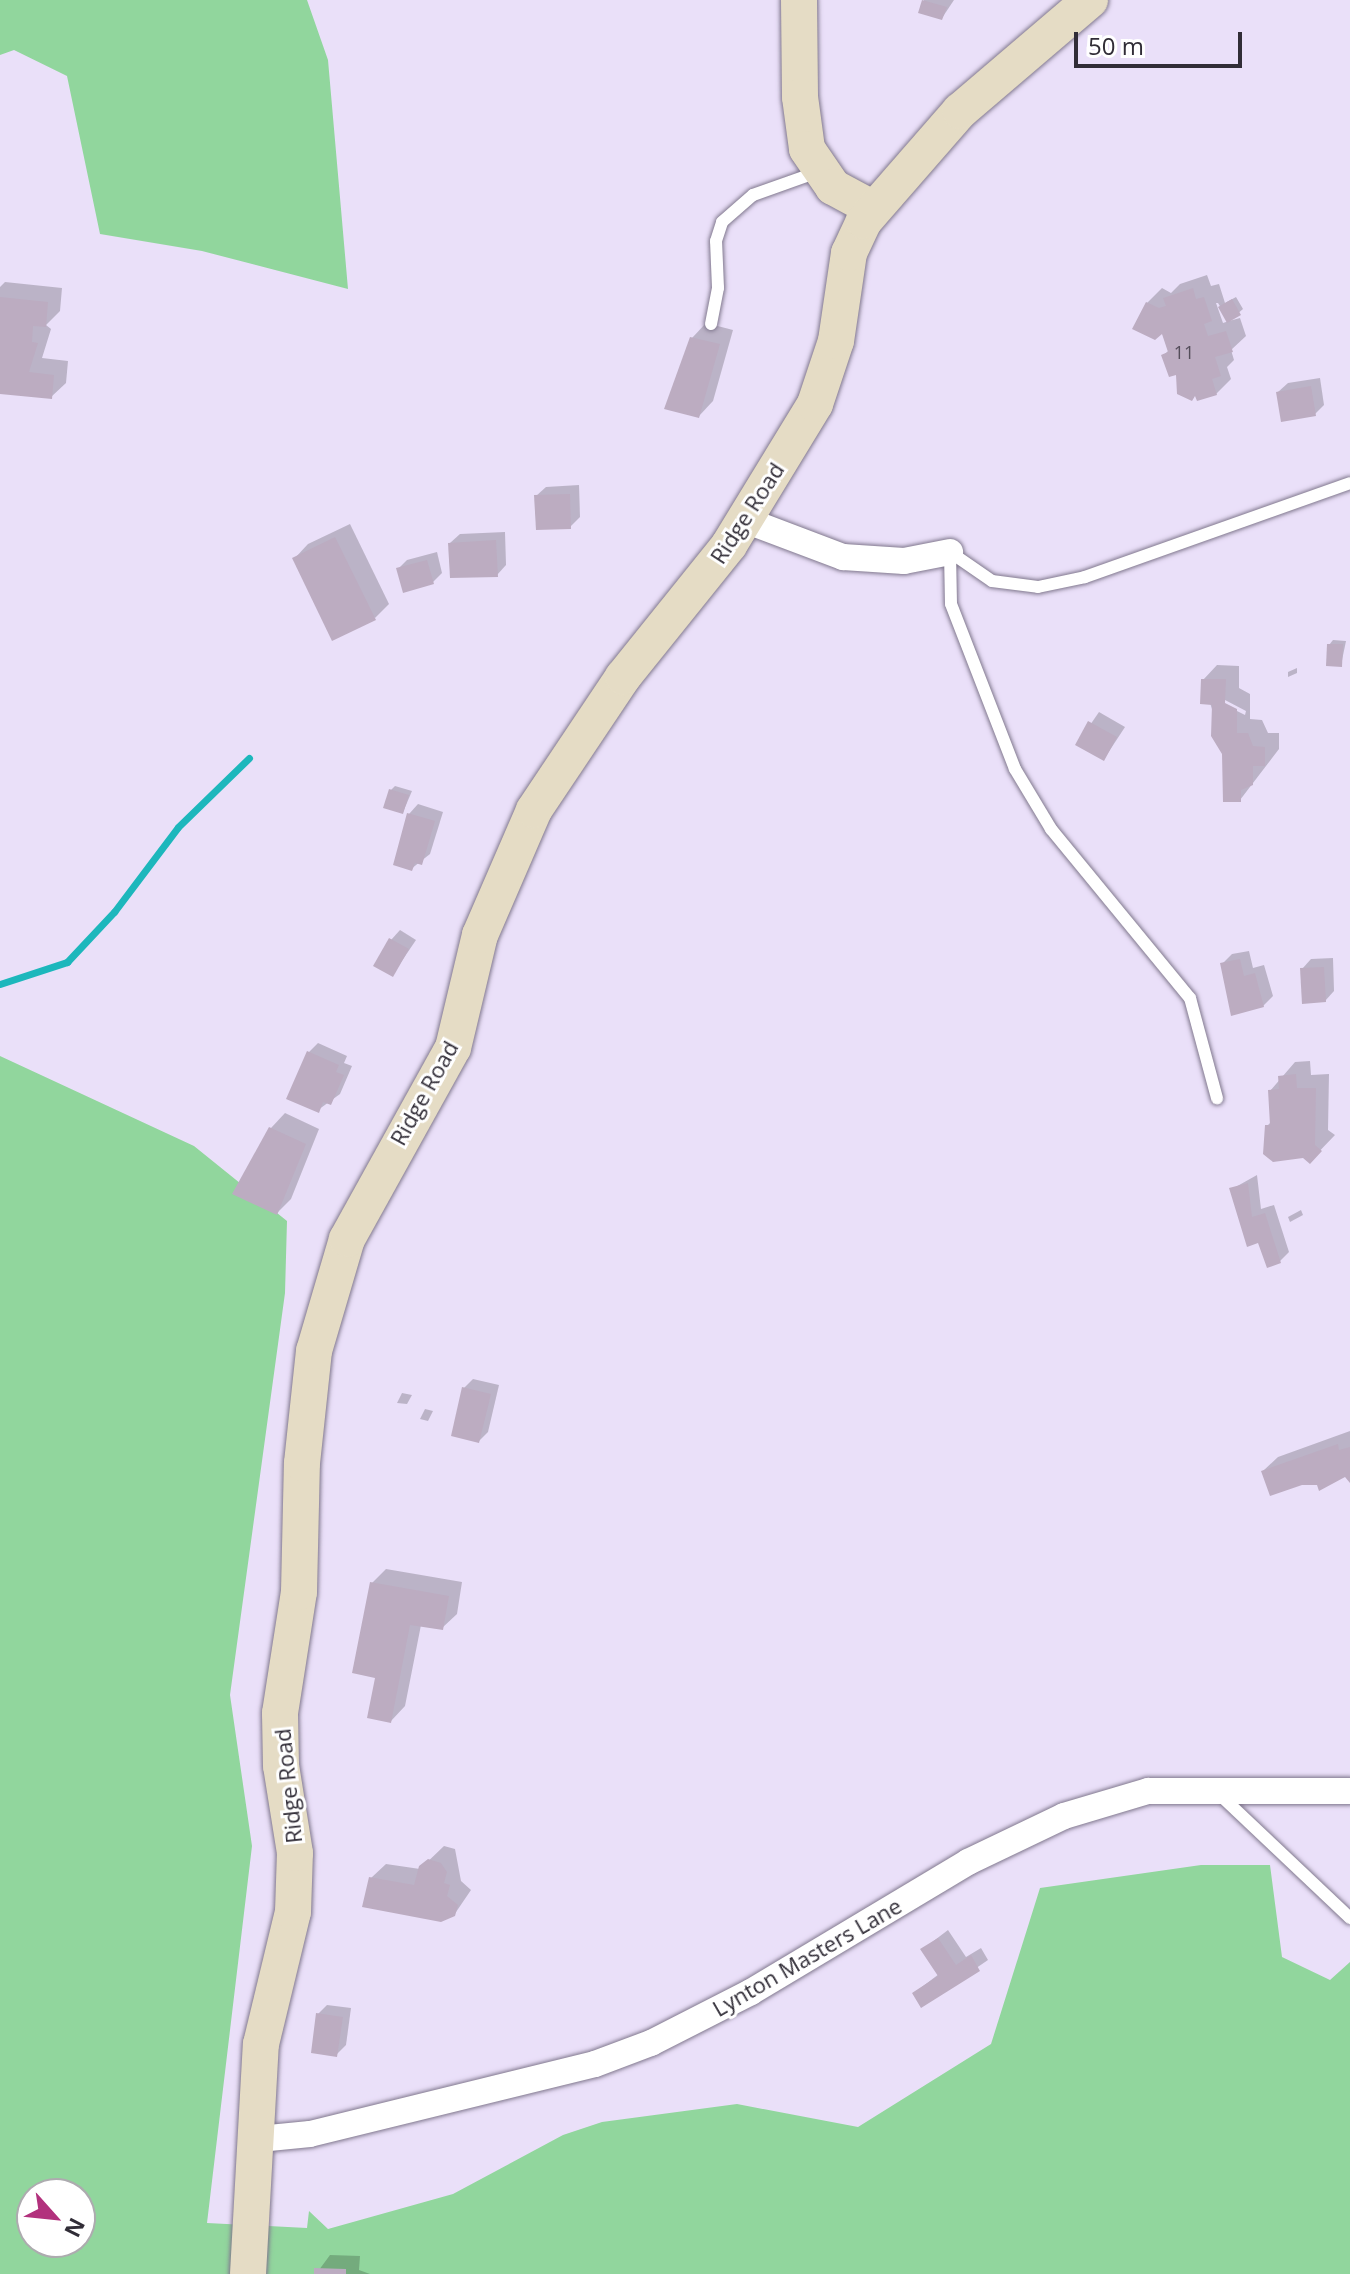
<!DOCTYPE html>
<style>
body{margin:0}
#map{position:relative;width:1350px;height:2274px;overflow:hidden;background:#eae0f9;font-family:"Open Sans",sans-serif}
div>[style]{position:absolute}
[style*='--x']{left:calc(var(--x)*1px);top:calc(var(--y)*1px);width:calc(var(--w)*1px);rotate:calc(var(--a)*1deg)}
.green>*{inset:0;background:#91d69d}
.shadow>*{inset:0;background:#0003}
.stream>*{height:7px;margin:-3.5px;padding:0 3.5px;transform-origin:3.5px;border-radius:3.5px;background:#1db7bc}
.building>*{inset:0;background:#bcacc1}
.roads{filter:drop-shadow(0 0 2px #81788e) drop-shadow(0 0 2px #81788e)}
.lane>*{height:12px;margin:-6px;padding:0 6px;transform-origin:6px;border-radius:6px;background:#fff}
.street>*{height:26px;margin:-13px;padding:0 13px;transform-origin:13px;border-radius:13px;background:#fff}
.secondary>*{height:36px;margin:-18px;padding:0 18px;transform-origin:18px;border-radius:18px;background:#e5dcc5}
span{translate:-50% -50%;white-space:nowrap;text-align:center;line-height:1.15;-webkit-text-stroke:6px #fff;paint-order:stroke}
.number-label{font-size:18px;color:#544d5a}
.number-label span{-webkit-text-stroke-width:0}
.street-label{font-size:22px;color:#312d37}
.north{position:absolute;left:16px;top:2178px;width:80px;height:80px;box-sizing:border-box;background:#fff;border:2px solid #adabaf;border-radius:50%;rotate:117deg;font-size:22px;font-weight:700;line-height:32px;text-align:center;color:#312d37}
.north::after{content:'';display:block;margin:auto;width:28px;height:36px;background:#b2317d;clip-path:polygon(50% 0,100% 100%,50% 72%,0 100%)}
.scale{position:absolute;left:1074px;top:32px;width:168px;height:36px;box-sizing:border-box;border:4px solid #312d37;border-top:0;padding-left:10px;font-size:24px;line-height:28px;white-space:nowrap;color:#312d37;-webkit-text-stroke:6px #fff;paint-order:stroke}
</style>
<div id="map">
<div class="green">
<i style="clip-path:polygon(0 0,307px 0,328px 60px,348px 289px,202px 251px,100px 234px,67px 76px,14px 50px,0 55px)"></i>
<i style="clip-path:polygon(evenodd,0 1056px,194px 1146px,287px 1221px,285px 1293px,230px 1695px,252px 1846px,207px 2223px,307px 2228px,309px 2211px,328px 2229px,453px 2194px,563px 2135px,602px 2122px,737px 2104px,858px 2127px,991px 2044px,1040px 1888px,1201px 1865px,1270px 1865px,1282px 1957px,1330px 1980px,1350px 1962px,1350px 2274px,0 2274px,0 1056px,32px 2194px,80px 2194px,80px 2242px,32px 2242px,32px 2194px)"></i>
</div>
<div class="shadow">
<i style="clip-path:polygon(924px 0,954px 0,942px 18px,921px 11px)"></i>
<i style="clip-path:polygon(evenodd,1207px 275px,1211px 286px,1219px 284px,1225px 303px,1236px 297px,1243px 309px,1229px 321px,1240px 318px,1246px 336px,1231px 350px,1234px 360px,1227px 367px,1231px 379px,1216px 394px,1177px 373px,1164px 355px,1170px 349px,1147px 303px,1162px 288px,1171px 293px,1180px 284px,1207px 275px,1216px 303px,1218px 303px,1229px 321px,1223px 323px,1216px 303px)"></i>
<i style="clip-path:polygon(5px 282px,62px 288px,60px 311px,46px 325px,51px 329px,42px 358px,68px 361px,66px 383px,51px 397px,0 392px,0 287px)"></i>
<i style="clip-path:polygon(706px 323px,733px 330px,713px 401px,699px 416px,692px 338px)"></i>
<i style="clip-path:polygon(1320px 378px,1324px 405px,1315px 414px,1278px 392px,1288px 383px)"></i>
<i style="clip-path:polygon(579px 485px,580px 517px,570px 527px,536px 496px,546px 487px)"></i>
<i style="clip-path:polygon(350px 524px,389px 604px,375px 618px,294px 559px,308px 544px)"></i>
<i style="clip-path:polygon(505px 532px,506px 565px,497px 575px,450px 543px,460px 534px)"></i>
<i style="clip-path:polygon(437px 552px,442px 573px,433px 582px,398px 569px,407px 560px)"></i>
<i style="clip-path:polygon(1333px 640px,1346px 641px,1341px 665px,1329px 645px)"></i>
<i style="clip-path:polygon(evenodd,1217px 665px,1239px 666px,1239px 688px,1250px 694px,1250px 719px,1262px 720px,1268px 733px,1279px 733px,1279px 749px,1240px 800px,1203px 680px,1217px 665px,1225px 700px,1246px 711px,1245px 715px,1225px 705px,1225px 700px)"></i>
<i style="clip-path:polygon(1297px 668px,1297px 673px,1288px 677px,1288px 672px)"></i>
<i style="clip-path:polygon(1099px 712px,1125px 727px,1104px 759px,1077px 744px)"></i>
<i style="clip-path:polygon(395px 786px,412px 791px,403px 812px,391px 790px)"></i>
<i style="clip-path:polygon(418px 804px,443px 812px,430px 854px,411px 869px,409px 814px)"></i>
<i style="clip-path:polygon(400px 930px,416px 940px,393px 974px,391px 940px)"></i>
<i style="clip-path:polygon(1249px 951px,1253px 968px,1264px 965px,1273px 996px,1263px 1006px,1222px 964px,1232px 954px)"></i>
<i style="clip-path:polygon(1333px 958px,1334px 991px,1325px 1001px,1302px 969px,1311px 959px)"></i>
<i style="clip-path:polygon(318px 1043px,347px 1056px,344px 1063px,352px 1066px,340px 1094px,318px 1110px,309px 1052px)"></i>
<i style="clip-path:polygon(1310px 1061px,1311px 1075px,1329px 1074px,1328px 1130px,1335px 1135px,1310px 1161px,1267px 1126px,1272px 1121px,1270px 1091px,1295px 1062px)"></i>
<i style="clip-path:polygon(285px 1113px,319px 1129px,291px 1199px,277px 1213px,271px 1128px)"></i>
<i style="clip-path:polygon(1257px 1175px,1261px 1209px,1274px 1205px,1289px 1252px,1280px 1261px,1259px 1241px,1232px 1189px)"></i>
<i style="clip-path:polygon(1301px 1210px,1303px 1215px,1290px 1222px,1288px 1217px)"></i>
<i style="clip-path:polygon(473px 1379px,499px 1385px,488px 1432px,479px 1441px,464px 1388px)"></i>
<i style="clip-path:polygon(402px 1393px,412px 1395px,407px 1404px,397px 1403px)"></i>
<i style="clip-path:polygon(425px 1409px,433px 1411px,428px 1421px,420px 1419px)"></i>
<i style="clip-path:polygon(1350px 1431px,1350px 1480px,1346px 1474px,1318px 1482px,1263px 1471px,1278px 1457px)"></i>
<i style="clip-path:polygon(386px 1569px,462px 1582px,457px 1614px,442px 1628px,421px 1625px,405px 1706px,391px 1721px,377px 1676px,372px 1583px)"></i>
<i style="clip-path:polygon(444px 1846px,455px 1849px,461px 1881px,471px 1890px,454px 1915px,371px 1878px,386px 1864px,420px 1869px)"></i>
<i style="clip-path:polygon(948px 1930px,966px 1957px,981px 1948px,988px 1960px,922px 2005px,914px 1993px,939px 1974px,923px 1949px)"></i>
<i style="clip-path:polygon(327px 2005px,351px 2008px,346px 2045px,337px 2054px,318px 2014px)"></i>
<i style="clip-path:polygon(330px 2255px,360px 2256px,359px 2270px,370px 2274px,316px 2274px)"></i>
</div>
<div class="stream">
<i style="--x:0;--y:984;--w:71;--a:-18.2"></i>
<i style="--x:67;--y:962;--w:69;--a:-46.8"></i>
<i style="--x:114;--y:912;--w:106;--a:-53"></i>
<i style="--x:178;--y:827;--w:99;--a:-44.2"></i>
</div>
<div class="building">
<i style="clip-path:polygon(922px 0,947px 7px,942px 20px,918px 13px)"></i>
<i style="clip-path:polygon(1193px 288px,1196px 299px,1204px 297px,1212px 321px,1204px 324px,1208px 336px,1226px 331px,1233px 352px,1215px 357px,1221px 376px,1212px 379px,1217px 395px,1197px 401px,1195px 396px,1192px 401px,1177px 394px,1176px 375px,1169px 377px,1161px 355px,1168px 352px,1162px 334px,1155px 340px,1132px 329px,1146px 302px,1159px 308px,1166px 306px,1163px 298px)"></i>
<i style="clip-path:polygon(0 297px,48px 302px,46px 327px,33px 326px,32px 342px,38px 343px,29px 372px,54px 375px,52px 399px,0 394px)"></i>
<i style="clip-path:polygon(1232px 299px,1241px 315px,1227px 323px,1218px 307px)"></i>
<i style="clip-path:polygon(690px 337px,720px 344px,699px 418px,664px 409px)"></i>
<i style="clip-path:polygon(1311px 386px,1316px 416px,1281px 422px,1276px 392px)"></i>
<i style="clip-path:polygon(570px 494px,571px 529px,536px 530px,534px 495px)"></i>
<i style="clip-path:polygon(335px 537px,376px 620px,332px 641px,292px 558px)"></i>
<i style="clip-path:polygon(496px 540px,498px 577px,450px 578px,448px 543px)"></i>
<i style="clip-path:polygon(427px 560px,434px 584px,403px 593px,396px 568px)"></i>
<i style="clip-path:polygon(1327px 644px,1343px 644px,1342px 667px,1326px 666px)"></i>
<i style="clip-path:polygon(1201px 679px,1226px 679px,1225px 703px,1237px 709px,1237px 733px,1248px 733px,1253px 746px,1265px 747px,1265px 766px,1253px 766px,1253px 785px,1241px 790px,1241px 802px,1223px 802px,1222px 754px,1211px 736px,1212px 705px,1200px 704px)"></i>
<i style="clip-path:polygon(1088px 721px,1117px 737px,1104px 761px,1075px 745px)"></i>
<i style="clip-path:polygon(389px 789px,409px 795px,403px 814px,383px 808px)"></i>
<i style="clip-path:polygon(407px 813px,435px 821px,422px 865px,415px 863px,412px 871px,393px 865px)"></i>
<i style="clip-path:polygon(389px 938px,409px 949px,393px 977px,373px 966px)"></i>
<i style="clip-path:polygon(1240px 959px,1244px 976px,1255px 973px,1264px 1007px,1231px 1016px,1220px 963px)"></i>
<i style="clip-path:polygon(1324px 967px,1326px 1002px,1302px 1004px,1300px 968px)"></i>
<i style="clip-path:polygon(307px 1051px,339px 1065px,336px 1072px,344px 1075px,331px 1105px,323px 1102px,319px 1113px,286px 1099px)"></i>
<i style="clip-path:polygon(1296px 1074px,1297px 1088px,1316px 1088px,1315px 1145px,1322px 1151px,1310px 1164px,1303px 1158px,1273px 1162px,1263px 1154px,1265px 1125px,1270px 1125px,1268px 1090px,1279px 1089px,1278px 1076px)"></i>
<i style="clip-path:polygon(269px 1127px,306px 1144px,277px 1215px,232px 1194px)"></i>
<i style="clip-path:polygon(1248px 1183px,1252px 1217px,1265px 1213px,1281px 1263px,1267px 1268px,1258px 1243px,1247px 1247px,1229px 1188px)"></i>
<i style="clip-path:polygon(462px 1387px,491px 1394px,479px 1443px,451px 1436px)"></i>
<i style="clip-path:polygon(1338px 1444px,1339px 1450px,1350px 1447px,1350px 1483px,1345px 1477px,1319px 1491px,1317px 1485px,1302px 1485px,1270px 1496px,1261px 1471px)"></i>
<i style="clip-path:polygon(370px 1582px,449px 1596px,443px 1630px,410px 1625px,391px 1723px,367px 1718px,375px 1678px,352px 1673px)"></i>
<i style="clip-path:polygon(428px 1859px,441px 1863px,447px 1872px,444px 1883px,450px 1885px,447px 1896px,458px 1905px,455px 1916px,441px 1922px,362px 1907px,369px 1877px,414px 1885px,419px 1866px)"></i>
<i style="clip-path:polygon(938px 1938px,956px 1965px,971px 1955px,980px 1971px,921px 2008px,912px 1993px,938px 1976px,920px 1949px)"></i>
<i style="clip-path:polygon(316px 2013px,343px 2017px,337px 2057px,311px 2053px)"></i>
<i style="clip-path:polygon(314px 2268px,346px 2269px,346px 2274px,314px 2274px)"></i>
</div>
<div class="roads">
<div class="lane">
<i style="--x:711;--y:324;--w:37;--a:-79"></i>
<i style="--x:718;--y:288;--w:47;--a:-92.4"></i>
<i style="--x:716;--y:241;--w:20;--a:-72"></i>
<i style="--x:722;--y:222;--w:41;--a:-41.1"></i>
<i style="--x:753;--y:195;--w:69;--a:-19.5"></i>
<i style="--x:950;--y:552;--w:52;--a:88.9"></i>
<i style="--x:951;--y:604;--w:177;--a:68.8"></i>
<i style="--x:1015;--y:769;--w:70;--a:59"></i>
<i style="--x:1051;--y:829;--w:219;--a:50.6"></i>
<i style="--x:1190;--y:998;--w:104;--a:74.9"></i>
<i style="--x:950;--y:552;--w:51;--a:34.6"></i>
<i style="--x:992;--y:581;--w:46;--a:7.4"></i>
<i style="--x:1038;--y:587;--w:48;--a:-12"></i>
<i style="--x:1085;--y:577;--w:281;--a:-19.5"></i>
<i style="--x:1220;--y:1795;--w:179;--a:43.4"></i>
</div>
<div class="street">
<i style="--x:745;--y:520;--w:105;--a:20.7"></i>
<i style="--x:843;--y:557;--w:61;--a:3.8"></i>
<i style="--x:904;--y:561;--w:47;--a:-11.1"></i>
<i style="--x:259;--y:2139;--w:51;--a:-5.6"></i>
<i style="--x:310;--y:2134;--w:293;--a:-13.8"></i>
<i style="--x:595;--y:2064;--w:60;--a:-20.6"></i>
<i style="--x:651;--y:2043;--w:112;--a:-27"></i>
<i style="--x:751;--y:1992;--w:253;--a:-30.9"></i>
<i style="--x:968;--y:1862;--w:106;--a:-25.6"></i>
<i style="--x:1064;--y:1816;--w:88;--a:-16.6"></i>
<i style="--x:1148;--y:1791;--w:202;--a:0"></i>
</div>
<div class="secondary">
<i style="--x:799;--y:0;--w:97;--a:89.4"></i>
<i style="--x:800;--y:97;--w:52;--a:82.3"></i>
<i style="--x:807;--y:149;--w:46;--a:55.6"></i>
<i style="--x:833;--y:187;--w:44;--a:28.3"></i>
<i style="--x:248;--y:2274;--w:230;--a:-86.8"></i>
<i style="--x:261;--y:2044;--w:136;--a:-76.4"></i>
<i style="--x:293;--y:1912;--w:59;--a:-88.1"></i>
<i style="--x:295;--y:1853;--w:88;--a:-99.1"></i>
<i style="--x:281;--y:1766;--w:53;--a:-91.1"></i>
<i style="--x:280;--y:1713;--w:122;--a:-81.1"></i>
<i style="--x:299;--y:1592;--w:129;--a:-88.7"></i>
<i style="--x:302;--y:1463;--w:113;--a:-83.9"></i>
<i style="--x:314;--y:1351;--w:117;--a:-73.6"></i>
<i style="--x:347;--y:1239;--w:218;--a:-61"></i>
<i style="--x:453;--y:1048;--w:116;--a:-76.6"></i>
<i style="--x:480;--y:935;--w:136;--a:-66.6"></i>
<i style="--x:534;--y:810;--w:160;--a:-56.2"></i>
<i style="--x:623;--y:677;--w:169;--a:-51.2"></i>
<i style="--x:729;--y:545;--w:165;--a:-58.6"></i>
<i style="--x:815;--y:404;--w:66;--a:-71.6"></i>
<i style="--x:836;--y:341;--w:89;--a:-81.6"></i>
<i style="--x:849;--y:253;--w:35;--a:-65"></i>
<i style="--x:864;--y:221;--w:146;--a:-48.9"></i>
<i style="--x:960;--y:111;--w:171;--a:-40.5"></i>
</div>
</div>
<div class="number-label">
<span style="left:1184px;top:352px">11</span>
</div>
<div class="street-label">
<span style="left:747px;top:513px;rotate:-57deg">Ridge Road</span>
<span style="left:424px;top:1093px;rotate:-61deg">Ridge Road</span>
<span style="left:288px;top:1786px;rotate:-96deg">Ridge Road</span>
<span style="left:807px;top:1957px;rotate:-30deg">Lynton Masters Lane</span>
</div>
<div class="north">N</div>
<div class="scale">50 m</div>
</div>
